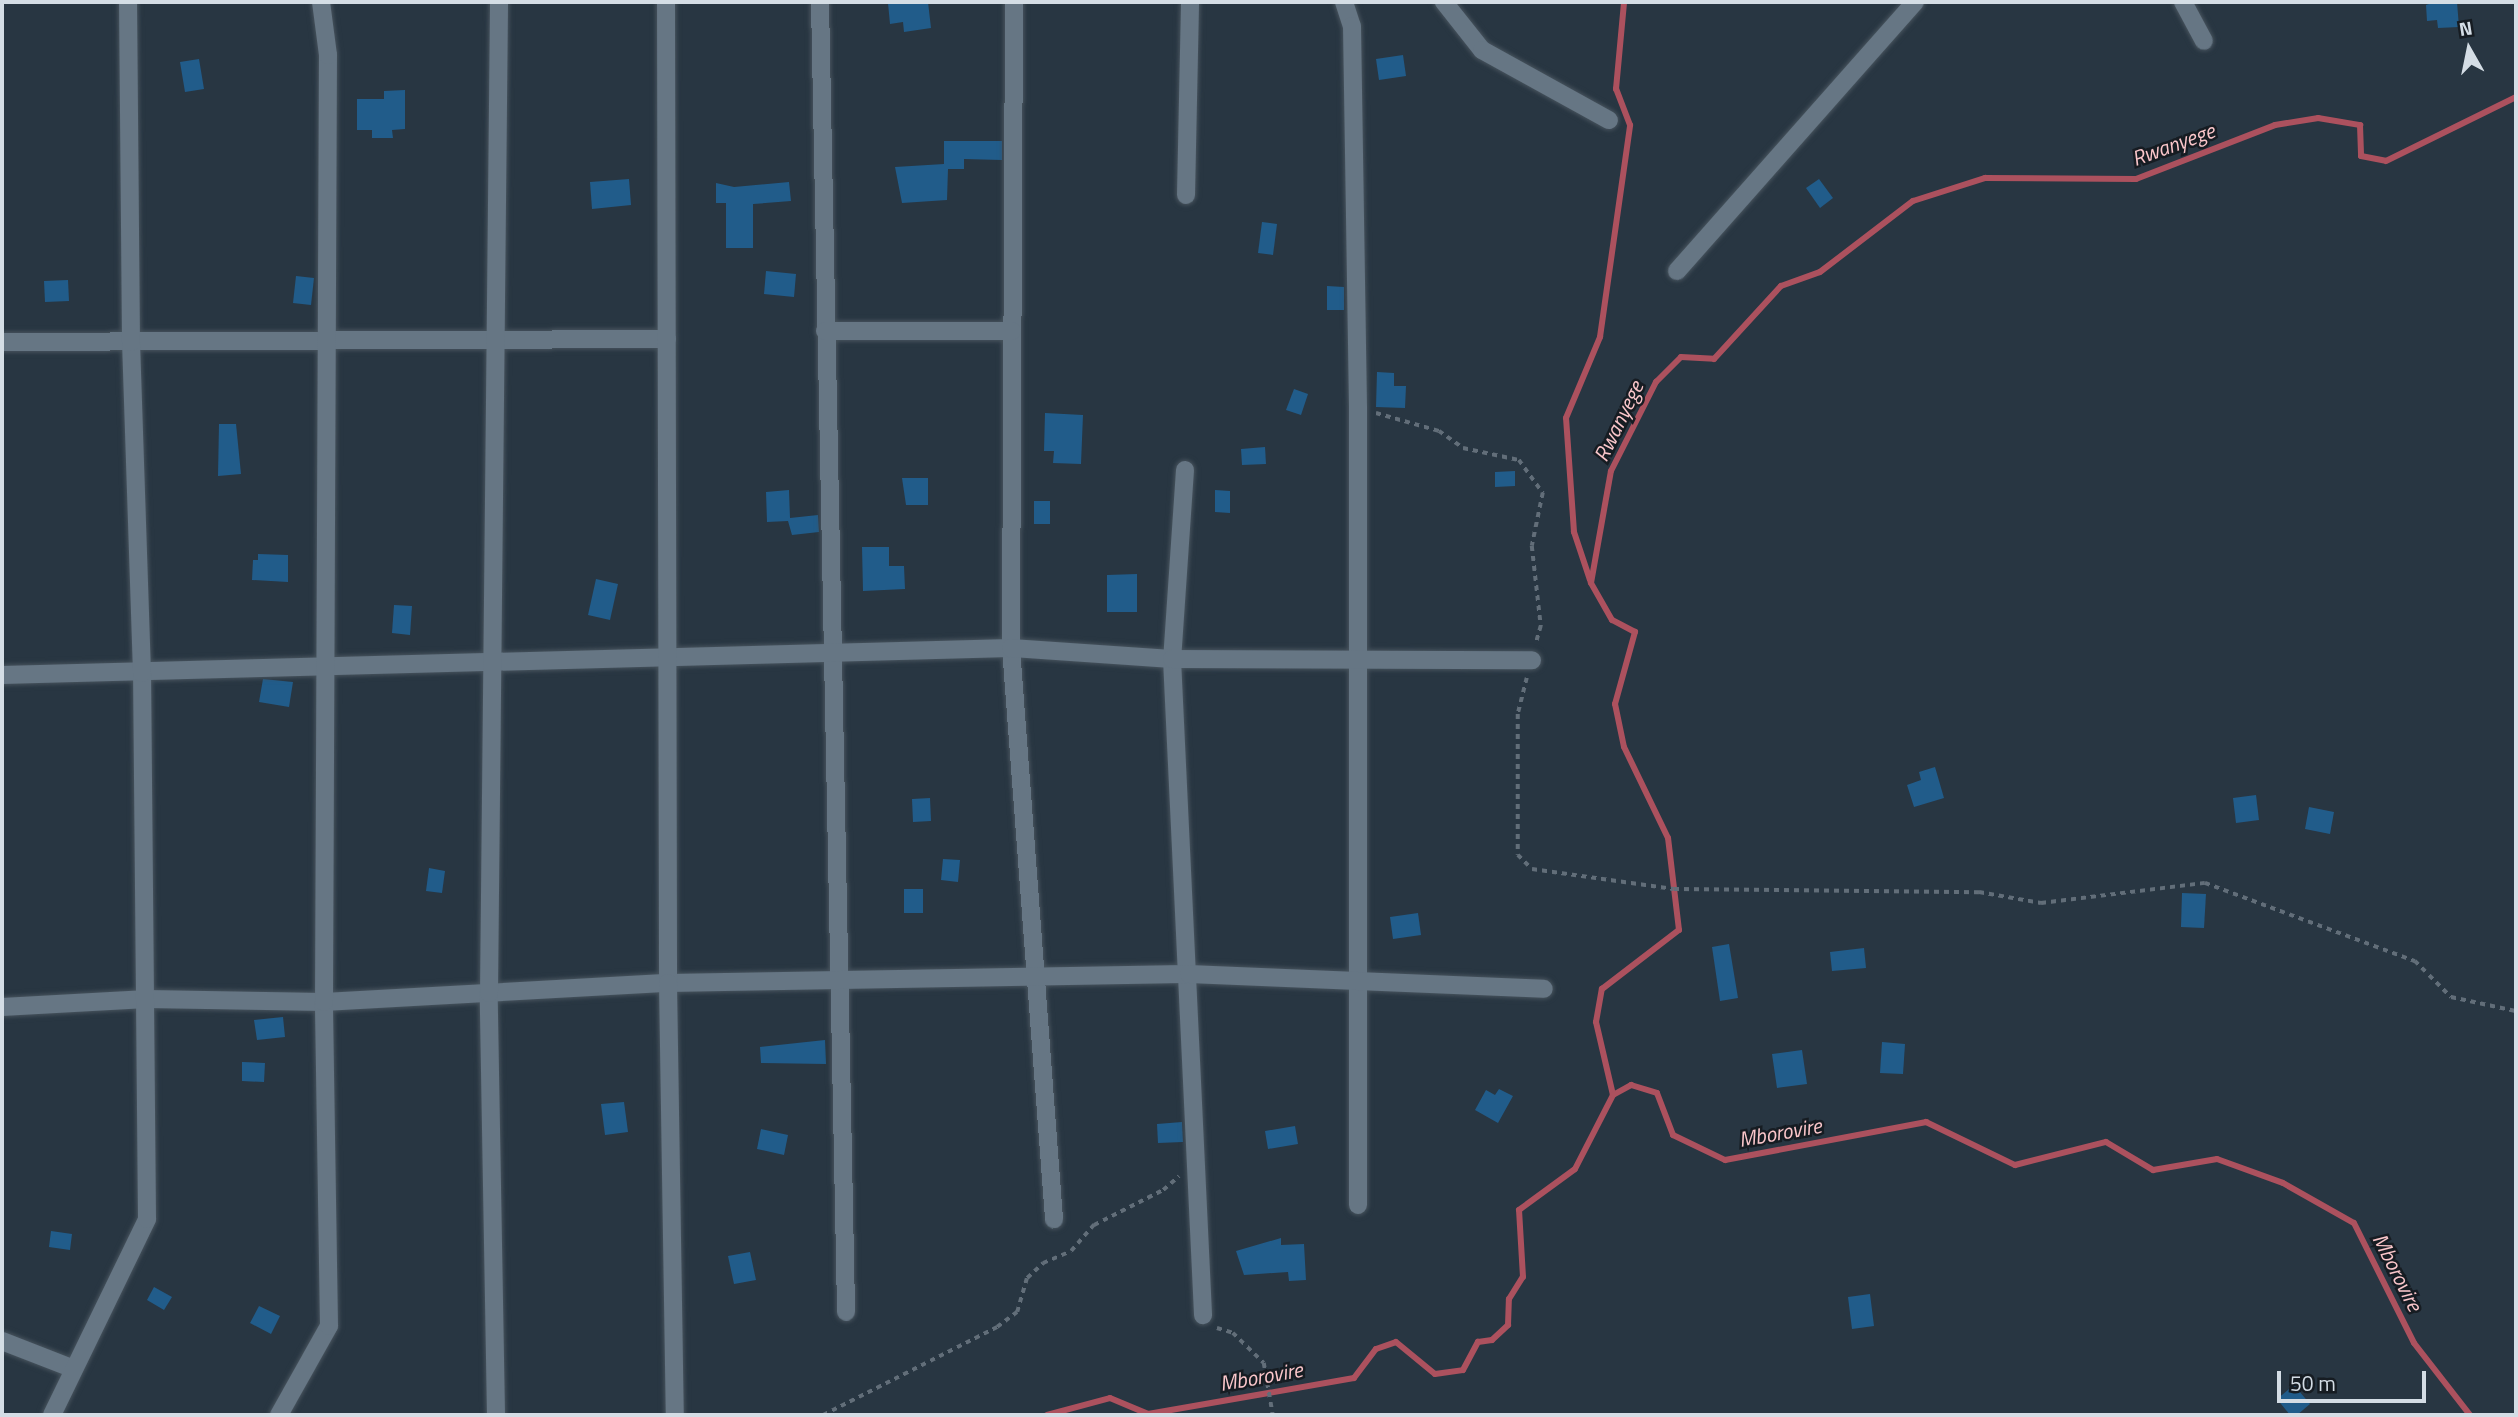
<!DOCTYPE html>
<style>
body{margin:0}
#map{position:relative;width:2518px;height:1417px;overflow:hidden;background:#283642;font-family:"Titillium Web",sans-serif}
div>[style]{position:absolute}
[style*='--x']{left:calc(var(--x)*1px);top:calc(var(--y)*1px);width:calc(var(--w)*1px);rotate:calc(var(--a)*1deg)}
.stream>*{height:6px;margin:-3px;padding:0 3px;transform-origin:3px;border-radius:3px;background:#ac515e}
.building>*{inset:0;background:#215c8a}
.path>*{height:3.5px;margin-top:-1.75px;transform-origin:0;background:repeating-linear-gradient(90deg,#626e79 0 5px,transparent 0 10px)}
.roads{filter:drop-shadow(0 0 2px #47535d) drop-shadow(0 0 2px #47535d)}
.minor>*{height:18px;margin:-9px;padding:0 9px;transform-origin:9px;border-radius:9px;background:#667684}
.tertiary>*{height:18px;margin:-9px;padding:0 9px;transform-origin:9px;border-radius:9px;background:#667684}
span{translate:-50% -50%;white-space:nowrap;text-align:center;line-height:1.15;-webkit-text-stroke:5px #161c22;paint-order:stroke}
.water-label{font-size:21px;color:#fbc7cb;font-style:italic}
.frame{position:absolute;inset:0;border:4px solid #d4dde5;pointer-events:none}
.north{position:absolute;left:2434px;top:14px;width:70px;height:70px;-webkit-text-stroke:5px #161c22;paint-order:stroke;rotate:351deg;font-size:19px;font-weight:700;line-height:28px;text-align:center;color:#d4dde5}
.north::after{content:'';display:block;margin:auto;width:24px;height:32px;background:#d4dde5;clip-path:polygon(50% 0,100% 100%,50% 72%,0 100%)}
.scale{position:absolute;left:2277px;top:1371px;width:149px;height:32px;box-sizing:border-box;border:4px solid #d4dde5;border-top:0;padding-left:9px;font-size:21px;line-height:24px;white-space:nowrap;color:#d4dde5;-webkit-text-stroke:5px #161c22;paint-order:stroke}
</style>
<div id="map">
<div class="stream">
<i style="--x:1590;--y:580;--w:51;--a:-108.4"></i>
<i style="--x:1574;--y:532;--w:114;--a:-94"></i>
<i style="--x:1566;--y:418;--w:88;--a:-67.2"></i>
<i style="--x:1600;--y:337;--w:214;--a:-81.9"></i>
<i style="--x:1630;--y:125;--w:39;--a:-111"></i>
<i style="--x:1616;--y:89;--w:87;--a:-84.7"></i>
<i style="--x:1613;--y:1095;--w:75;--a:-103.1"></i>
<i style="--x:1596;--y:1022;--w:34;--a:-80"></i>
<i style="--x:1602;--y:989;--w:97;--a:-37.5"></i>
<i style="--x:1679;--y:930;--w:93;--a:-96.8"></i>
<i style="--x:1668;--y:838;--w:101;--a:-115.8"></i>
<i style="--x:1624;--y:747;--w:44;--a:-101.8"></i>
<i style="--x:1615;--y:704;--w:75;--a:-74.5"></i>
<i style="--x:1635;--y:632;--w:26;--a:-152"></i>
<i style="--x:1612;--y:620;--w:43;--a:-119.6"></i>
<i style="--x:1591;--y:583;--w:114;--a:-79.9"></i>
<i style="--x:1611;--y:471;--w:100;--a:-63.2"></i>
<i style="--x:1656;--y:382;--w:35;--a:-45"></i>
<i style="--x:1681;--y:357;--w:33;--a:3"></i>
<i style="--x:1714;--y:359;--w:99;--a:-47.5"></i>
<i style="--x:1781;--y:286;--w:41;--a:-19.7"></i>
<i style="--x:1820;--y:272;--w:117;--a:-37.4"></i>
<i style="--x:1913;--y:201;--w:76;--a:-17.7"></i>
<i style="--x:1985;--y:178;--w:151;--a:0.4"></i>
<i style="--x:2136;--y:179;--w:149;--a:-21.2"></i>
<i style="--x:2275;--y:125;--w:44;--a:-9.2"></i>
<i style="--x:2318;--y:118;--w:43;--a:9.5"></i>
<i style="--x:2360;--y:125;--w:31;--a:88"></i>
<i style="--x:2361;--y:156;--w:25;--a:11"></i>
<i style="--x:2386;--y:161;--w:145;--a:-26.2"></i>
<i style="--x:1047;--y:1415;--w:65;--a:-15.1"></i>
<i style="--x:1110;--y:1398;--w:41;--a:22.8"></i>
<i style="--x:1148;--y:1414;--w:209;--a:-9.9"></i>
<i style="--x:1354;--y:1378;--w:36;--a:-53"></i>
<i style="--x:1376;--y:1349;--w:21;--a:-19"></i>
<i style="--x:1396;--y:1342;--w:50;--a:39.4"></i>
<i style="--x:1435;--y:1374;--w:28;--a:-8"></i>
<i style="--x:1463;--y:1370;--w:32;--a:-62"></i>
<i style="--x:1478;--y:1342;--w:14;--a:-8"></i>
<i style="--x:1492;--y:1340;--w:22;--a:-43"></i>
<i style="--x:1508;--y:1325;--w:26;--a:-88"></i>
<i style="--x:1509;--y:1299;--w:26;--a:-58"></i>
<i style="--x:1523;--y:1277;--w:67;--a:-93.4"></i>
<i style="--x:1519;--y:1210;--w:69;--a:-36.2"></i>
<i style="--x:1575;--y:1169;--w:83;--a:-62.8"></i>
<i style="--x:1613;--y:1095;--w:21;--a:-29"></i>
<i style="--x:1631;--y:1085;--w:27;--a:17"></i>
<i style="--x:1657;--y:1093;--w:45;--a:69.1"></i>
<i style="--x:1673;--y:1135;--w:58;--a:25.7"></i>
<i style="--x:1725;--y:1160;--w:205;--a:-10.7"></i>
<i style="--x:1926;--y:1122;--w:99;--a:25.8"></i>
<i style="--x:2015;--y:1165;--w:94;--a:-14.2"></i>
<i style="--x:2106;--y:1142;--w:55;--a:30.8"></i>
<i style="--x:2153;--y:1170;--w:65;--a:-9.8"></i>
<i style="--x:2217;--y:1159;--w:70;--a:20"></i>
<i style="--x:2283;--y:1183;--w:81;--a:29.4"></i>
<i style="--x:2354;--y:1223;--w:134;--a:63.4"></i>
<i style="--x:2414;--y:1343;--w:91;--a:52.1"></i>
</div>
<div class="building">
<i style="clip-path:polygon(928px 2px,931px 28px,904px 32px,903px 22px,890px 24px,888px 3px)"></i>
<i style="clip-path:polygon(2435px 2px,2457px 2px,2459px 27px,2438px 28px,2437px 20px,2427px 21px,2426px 5px)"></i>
<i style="clip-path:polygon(1403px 55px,1406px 76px,1379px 80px,1376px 59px)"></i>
<i style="clip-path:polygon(199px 59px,204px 89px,185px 92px,180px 62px)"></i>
<i style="clip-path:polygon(405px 90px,405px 129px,392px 130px,393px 138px,372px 138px,372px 130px,357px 130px,357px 99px,384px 99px,384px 91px)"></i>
<i style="clip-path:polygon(944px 141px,1002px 141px,1002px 160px,964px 159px,964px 169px,948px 169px,947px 200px,902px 203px,895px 167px,944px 164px)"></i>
<i style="clip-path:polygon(629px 179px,631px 205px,592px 209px,590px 182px)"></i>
<i style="clip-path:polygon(1819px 179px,1833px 198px,1820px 208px,1806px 188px)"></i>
<i style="clip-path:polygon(789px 182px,791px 201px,753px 204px,753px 248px,726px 248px,726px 203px,716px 203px,716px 183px,734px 187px)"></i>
<i style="clip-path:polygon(1262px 222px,1277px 224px,1273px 255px,1258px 253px)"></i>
<i style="clip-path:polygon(766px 271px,796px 274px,794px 297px,764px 294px)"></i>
<i style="clip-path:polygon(296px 276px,314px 278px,311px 305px,293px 303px)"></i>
<i style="clip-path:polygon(68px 280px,69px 301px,45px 302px,44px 281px)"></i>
<i style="clip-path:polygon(1327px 286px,1344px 287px,1344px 310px,1327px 310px)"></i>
<i style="clip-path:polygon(1377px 372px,1394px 373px,1394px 386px,1406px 386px,1405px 408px,1376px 407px)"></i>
<i style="clip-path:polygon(1294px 389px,1308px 394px,1301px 415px,1286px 410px)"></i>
<i style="clip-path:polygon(1045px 413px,1083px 415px,1081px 464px,1053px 463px,1054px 451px,1044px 451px)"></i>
<i style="clip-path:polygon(219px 424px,236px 424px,241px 474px,218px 476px)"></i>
<i style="clip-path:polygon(1265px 447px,1266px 464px,1242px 465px,1241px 449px)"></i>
<i style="clip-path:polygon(1515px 471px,1515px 486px,1495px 487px,1495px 472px)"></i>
<i style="clip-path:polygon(902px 478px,928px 478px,928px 505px,906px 505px)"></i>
<i style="clip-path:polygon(789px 490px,790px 518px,818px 515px,819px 532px,792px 535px,788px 521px,767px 522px,766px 492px)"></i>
<i style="clip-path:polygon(1215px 490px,1230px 491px,1230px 513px,1215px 512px)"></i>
<i style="clip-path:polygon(1034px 501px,1050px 501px,1050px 524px,1034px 524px)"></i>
<i style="clip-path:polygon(862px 547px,889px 547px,889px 566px,904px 566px,905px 589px,863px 591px)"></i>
<i style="clip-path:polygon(258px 554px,288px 555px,288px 582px,252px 580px,253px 560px,258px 560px)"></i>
<i style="clip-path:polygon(1137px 574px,1137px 612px,1107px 612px,1107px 575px)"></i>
<i style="clip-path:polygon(596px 579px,618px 584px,610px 620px,588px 615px)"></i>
<i style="clip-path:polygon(394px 605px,412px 606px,410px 635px,392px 633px)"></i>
<i style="clip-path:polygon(263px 679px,293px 682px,289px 707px,259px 702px)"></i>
<i style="clip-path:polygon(1935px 767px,1944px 798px,1914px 807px,1907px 785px,1921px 780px,1919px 772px)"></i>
<i style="clip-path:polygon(2256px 795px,2259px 820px,2236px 823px,2233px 798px)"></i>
<i style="clip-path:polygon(930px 798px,931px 821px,913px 822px,912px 799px)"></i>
<i style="clip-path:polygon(2309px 807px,2334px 812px,2330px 834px,2305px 829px)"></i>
<i style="clip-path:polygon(943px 859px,960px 860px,958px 882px,941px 880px)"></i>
<i style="clip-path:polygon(429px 868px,445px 871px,442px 893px,426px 891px)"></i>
<i style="clip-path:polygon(904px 889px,923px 889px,923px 913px,904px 913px)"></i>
<i style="clip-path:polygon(2182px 893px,2206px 894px,2204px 928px,2181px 927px)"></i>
<i style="clip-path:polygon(1418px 913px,1421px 935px,1393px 939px,1390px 917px)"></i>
<i style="clip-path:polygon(1729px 944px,1738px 998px,1720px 1001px,1712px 947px)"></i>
<i style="clip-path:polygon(1864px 948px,1866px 968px,1832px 971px,1830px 952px)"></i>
<i style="clip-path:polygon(283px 1017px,285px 1037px,257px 1040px,254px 1020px)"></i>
<i style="clip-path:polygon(825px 1040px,826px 1064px,761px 1063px,760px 1047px)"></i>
<i style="clip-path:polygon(1882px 1042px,1905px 1044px,1903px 1074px,1880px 1073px)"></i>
<i style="clip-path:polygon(1802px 1050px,1807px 1084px,1777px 1088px,1772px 1054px)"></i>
<i style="clip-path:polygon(242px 1062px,265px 1063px,264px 1082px,242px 1081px)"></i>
<i style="clip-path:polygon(1499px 1089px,1513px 1096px,1498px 1123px,1475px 1110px,1486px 1090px,1495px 1095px)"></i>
<i style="clip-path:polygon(624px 1102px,628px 1132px,605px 1135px,601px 1104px)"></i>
<i style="clip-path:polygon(1182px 1122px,1183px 1142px,1158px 1143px,1157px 1124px)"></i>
<i style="clip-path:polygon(1295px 1126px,1298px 1144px,1268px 1149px,1265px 1131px)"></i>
<i style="clip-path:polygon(761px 1129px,788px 1135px,784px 1155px,757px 1149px)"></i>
<i style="clip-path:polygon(51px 1231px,72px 1234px,70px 1250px,49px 1247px)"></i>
<i style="clip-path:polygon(1281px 1238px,1281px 1245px,1304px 1244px,1306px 1280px,1289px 1281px,1288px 1272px,1244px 1275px,1236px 1251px)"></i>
<i style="clip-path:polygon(750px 1252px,756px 1280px,734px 1284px,728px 1256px)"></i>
<i style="clip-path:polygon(154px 1287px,172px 1297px,164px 1310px,147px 1300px)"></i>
<i style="clip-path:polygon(1870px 1294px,1874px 1326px,1852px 1329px,1848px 1297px)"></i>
<i style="clip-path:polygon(259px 1306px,280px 1316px,271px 1334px,250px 1323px)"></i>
<i style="clip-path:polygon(2294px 1385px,2310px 1404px,2297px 1415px,2290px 1415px,2277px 1399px)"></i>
</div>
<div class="path">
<i style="--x:1376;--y:413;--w:66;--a:15.9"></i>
<i style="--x:1439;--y:431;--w:29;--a:35"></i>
<i style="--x:1463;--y:448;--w:57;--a:12.1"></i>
<i style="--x:1519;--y:460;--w:41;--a:54"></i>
<i style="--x:1543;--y:493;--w:54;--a:101.7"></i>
<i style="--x:1532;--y:546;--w:81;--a:83.6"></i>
<i style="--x:1541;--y:626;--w:19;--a:106"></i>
<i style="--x:1527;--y:678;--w:37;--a:104"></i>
<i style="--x:1518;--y:714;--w:141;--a:90"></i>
<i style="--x:1518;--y:855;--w:20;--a:45"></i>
<i style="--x:1532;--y:869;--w:143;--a:8"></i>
<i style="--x:1674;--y:889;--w:305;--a:0.6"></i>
<i style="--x:1979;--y:892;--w:63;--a:10.1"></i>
<i style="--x:2041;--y:903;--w:165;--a:-7"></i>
<i style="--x:2205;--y:883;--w:224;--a:20.4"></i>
<i style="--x:2415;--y:961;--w:51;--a:45"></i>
<i style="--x:2451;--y:997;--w:66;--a:12.2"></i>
<i style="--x:1217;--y:1328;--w:17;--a:17"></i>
<i style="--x:1233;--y:1333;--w:43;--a:44.1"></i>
<i style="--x:1264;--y:1363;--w:53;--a:80.2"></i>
<i style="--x:823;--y:1415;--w:195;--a:-26.8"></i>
<i style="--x:997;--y:1327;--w:25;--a:-37"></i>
<i style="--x:1017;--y:1312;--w:35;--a:-74"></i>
<i style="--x:1027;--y:1278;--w:22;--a:-43"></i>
<i style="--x:1043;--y:1263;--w:30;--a:-23"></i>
<i style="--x:1071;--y:1251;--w:35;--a:-49"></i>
<i style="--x:1094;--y:1225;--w:77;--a:-26.9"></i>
<i style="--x:1163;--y:1190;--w:21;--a:-41"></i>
</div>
<div class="roads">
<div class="minor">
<i style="--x:820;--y:2;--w:1310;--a:88.86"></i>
<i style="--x:1014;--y:2;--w:646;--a:90.27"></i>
<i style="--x:1011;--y:648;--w:573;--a:85.69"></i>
<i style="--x:1344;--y:2;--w:25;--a:72"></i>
<i style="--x:1352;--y:26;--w:381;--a:89.1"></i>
<i style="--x:1358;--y:407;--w:798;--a:90"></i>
<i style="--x:1444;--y:2;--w:61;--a:51.6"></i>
<i style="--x:1482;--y:50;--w:145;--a:28.9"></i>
<i style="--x:2183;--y:2;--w:44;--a:61.7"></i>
<i style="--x:1186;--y:195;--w:193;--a:-88.8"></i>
<i style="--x:1677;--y:271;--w:359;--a:-48.5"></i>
<i style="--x:825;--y:331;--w:187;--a:0"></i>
<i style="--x:2;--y:342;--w:665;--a:-0.26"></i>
<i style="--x:1185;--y:470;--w:189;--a:93.9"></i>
<i style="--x:1172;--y:659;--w:657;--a:87.29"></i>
<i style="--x:2;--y:675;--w:1009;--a:-1.53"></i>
<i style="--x:1011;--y:648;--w:161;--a:3.9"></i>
<i style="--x:1172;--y:659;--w:360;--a:0.2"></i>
<i style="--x:2;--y:1007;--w:145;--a:-3.2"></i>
<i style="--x:147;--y:999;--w:177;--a:1"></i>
<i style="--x:324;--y:1002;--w:345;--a:-3.2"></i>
<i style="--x:668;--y:983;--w:521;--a:-0.99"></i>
<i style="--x:1189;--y:974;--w:355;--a:2.4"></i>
<i style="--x:2;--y:1341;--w:77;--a:21.3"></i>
<i style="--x:52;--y:1415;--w:218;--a:-64.1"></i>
<i style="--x:147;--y:1219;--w:546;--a:-90.52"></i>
<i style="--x:142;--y:673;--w:331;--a:-91.9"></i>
<i style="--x:131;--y:342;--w:340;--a:-90.5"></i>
<i style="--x:279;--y:1415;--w:102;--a:-60.7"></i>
<i style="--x:329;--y:1326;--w:324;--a:-90.9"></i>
<i style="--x:324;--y:1002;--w:947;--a:-89.76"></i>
<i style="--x:328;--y:55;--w:53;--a:-97.5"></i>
<i style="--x:496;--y:1415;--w:422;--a:-91"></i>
<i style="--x:489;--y:993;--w:991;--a:-89.42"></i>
</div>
<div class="tertiary">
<i style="--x:666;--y:2;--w:981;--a:89.88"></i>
<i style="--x:668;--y:983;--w:432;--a:89.1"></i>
</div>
</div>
<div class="water-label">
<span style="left:2173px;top:144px;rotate:-20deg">Rwanyege</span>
<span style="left:1618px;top:421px;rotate:-64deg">Rwanyege</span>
<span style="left:1780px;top:1132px;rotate:-10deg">Mborovire</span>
<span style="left:2398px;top:1272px;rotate:63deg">Mborovire</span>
<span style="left:1261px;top:1376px;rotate:-10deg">Mborovire</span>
</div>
<div class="frame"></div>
<div class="north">N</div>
<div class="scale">50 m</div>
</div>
